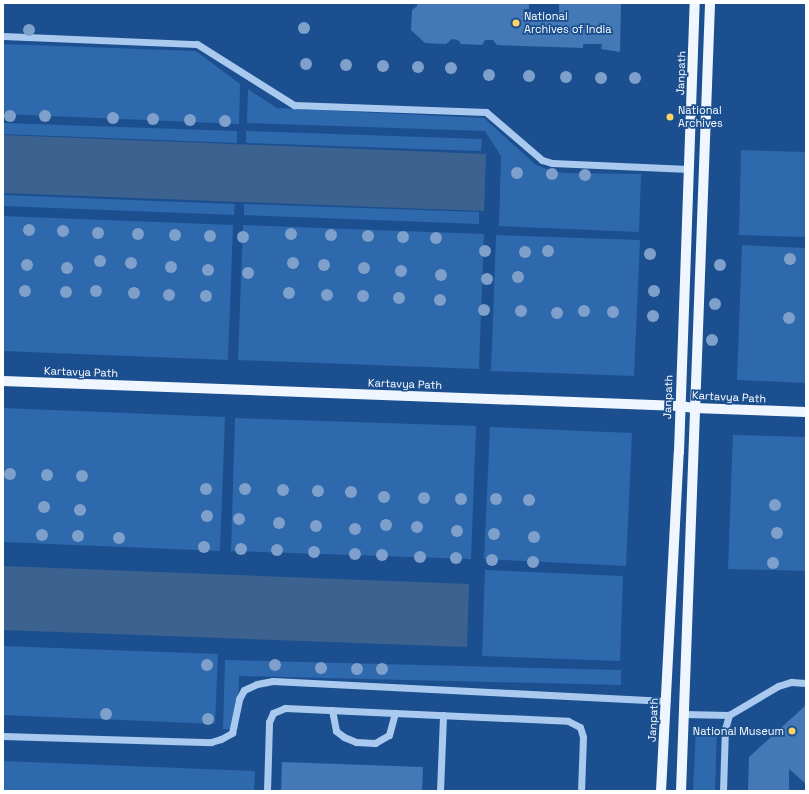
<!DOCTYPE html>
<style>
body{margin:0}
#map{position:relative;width:809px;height:794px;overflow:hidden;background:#1b4f8f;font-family:"Space Grotesk",sans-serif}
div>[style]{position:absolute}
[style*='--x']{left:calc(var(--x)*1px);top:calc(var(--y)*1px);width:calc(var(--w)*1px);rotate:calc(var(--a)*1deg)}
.green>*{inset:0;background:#2e69ad}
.water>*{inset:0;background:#3c6290}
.building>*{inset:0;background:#4478b7}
.minor>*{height:7px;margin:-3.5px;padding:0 3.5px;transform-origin:3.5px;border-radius:3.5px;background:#a9c9ee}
.major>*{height:10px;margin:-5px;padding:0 5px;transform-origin:5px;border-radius:5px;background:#f0f6ff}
.trees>*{width:12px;height:12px;margin:-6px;border-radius:50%;background:#7ea0ca}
.dots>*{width:11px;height:11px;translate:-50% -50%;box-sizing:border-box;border:2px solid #1b4f8f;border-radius:50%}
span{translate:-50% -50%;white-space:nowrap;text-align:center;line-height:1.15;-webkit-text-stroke:3.5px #1b4f8f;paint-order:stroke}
.poi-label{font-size:11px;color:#fff}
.left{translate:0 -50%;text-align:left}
.right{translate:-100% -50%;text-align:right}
.street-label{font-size:11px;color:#fff}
.frame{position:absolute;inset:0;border:4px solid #fff;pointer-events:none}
</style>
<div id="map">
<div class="green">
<i style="clip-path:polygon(3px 44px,196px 51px,240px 84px,239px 124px,3px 114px)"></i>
<i style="clip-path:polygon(248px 89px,277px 108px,484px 118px,536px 165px,556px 172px,566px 173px,641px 174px,639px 232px,499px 226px,501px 156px,485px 131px,247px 123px)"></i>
<i style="clip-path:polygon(3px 123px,237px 131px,237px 143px,3px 134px)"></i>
<i style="clip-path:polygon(246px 131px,482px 139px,481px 151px,246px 143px)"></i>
<i style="clip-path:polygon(741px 150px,806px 152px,806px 237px,739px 235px)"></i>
<i style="clip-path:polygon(3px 195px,235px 204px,234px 215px,3px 206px)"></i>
<i style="clip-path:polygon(244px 204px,479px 212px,479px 224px,244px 215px)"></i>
<i style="clip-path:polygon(3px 216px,233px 225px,228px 360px,3px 351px)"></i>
<i style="clip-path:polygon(243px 225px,484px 234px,479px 369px,238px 360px)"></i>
<i style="clip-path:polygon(496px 235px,640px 240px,634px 376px,491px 371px)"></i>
<i style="clip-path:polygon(742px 245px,806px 248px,806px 383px,737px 380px)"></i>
<i style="clip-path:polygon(3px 408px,225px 417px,220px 551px,3px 542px)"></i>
<i style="clip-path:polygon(235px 418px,476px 426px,471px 559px,231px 551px)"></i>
<i style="clip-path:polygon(490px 427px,632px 433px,626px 566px,484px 559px)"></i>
<i style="clip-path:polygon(733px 435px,806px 437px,806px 571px,728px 569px)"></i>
<i style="clip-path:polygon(485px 570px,623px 576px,620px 661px,482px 656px)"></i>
<i style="clip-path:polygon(3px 646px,218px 654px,215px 724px,3px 715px)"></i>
<i style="clip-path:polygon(225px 660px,621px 670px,621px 685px,239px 676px,238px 729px,223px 729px)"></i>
<i style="clip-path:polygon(696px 728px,717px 728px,715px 791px,693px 791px)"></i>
<i style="clip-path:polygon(3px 761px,255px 771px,254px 791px,3px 791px)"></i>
</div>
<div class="water">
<i style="clip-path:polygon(3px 135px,486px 154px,484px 211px,3px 193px)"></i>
<i style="clip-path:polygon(3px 566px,469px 584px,467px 647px,3px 630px)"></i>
</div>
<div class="building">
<i style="clip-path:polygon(417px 3px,529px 3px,529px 9px,524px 9px,524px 16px,559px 17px,559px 3px,621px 3px,620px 52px,601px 49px,602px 44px,583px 44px,583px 48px,497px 45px,493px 40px,485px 40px,482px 45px,461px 44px,458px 40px,452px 39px,446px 44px,425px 43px,411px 30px,412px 10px,417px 6px)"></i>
<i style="clip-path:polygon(806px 705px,806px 784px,789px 769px,789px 791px,748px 791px,749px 757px)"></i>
<i style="clip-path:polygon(282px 762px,423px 767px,422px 791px,281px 791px)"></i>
</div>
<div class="minor">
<i style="--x:3;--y:36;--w:194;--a:2.4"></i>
<i style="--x:197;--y:44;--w:115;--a:32.2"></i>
<i style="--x:294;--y:105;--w:192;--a:2.1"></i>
<i style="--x:486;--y:112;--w:74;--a:40.6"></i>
<i style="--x:542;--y:160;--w:10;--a:17"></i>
<i style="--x:552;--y:163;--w:137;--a:2.5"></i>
<i style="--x:332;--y:710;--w:21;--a:79"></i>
<i style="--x:336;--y:731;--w:10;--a:37"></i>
<i style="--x:344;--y:737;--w:13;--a:23"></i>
<i style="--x:356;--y:742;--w:19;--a:3"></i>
<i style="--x:375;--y:743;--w:16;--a:-30"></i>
<i style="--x:389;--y:735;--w:23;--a:-75"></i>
<i style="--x:684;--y:714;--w:45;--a:1.3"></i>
<i style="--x:3;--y:736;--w:208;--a:1.7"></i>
<i style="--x:211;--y:742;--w:10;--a:-17"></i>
<i style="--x:221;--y:739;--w:13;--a:-29"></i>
<i style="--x:232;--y:733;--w:35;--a:-78"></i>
<i style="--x:239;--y:699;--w:10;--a:-61"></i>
<i style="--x:244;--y:690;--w:14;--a:-25"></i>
<i style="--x:257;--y:684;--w:16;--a:-11"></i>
<i style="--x:273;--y:681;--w:394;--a:2.9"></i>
<i style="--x:267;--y:791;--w:69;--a:-88.3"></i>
<i style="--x:269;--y:722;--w:10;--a:-66"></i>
<i style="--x:273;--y:713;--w:13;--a:-23"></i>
<i style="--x:285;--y:708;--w:283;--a:2.6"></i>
<i style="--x:568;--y:721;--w:13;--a:27"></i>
<i style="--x:580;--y:727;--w:10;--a:73"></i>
<i style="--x:583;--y:737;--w:54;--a:92.1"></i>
<i style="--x:440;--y:791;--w:76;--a:-87.7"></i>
<i style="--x:723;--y:791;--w:62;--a:-88.2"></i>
<i style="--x:725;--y:729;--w:15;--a:-74"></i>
<i style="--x:729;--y:715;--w:57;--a:-30.6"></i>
<i style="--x:778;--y:686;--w:14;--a:-17"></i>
<i style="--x:791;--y:682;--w:15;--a:4"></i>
</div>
<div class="major">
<i style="--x:3;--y:381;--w:677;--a:2.11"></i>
<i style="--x:680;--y:406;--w:14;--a:8"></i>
<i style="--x:694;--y:408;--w:112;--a:2"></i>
<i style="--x:661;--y:791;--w:339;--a:-87"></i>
<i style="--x:679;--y:452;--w:449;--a:-88"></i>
<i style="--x:681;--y:791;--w:789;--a:-87.89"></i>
</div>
<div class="trees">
<i style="left:304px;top:28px"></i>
<i style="left:29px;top:30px"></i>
<i style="left:306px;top:64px"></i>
<i style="left:346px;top:65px"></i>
<i style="left:383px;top:66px"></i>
<i style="left:418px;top:67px"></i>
<i style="left:451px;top:68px"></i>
<i style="left:489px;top:75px"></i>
<i style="left:529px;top:76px"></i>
<i style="left:566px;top:77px"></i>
<i style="left:601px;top:78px"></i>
<i style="left:635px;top:78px"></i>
<i style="left:10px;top:116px"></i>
<i style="left:45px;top:116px"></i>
<i style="left:113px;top:118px"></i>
<i style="left:153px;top:119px"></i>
<i style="left:190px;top:120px"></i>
<i style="left:225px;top:121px"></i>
<i style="left:517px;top:173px"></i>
<i style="left:552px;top:174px"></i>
<i style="left:585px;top:175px"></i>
<i style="left:29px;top:230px"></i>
<i style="left:63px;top:231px"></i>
<i style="left:98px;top:233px"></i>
<i style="left:138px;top:234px"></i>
<i style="left:291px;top:234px"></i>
<i style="left:175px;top:235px"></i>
<i style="left:331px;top:235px"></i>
<i style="left:210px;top:236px"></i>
<i style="left:368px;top:236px"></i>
<i style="left:243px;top:237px"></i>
<i style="left:403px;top:237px"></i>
<i style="left:436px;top:238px"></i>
<i style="left:485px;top:251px"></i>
<i style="left:548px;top:251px"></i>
<i style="left:525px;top:252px"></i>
<i style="left:650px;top:254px"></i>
<i style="left:790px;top:259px"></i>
<i style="left:100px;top:261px"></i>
<i style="left:131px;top:263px"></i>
<i style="left:293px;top:263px"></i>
<i style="left:27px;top:265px"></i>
<i style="left:324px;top:265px"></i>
<i style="left:720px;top:265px"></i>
<i style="left:171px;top:267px"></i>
<i style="left:67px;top:268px"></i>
<i style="left:364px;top:268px"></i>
<i style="left:208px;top:270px"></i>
<i style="left:401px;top:271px"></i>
<i style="left:248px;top:273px"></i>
<i style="left:441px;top:275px"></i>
<i style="left:518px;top:277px"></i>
<i style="left:487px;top:279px"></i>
<i style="left:25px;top:291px"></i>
<i style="left:96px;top:291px"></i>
<i style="left:654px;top:291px"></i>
<i style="left:66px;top:292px"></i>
<i style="left:134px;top:293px"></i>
<i style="left:289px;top:293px"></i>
<i style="left:169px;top:295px"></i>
<i style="left:327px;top:295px"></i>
<i style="left:206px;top:296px"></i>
<i style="left:363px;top:296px"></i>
<i style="left:399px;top:298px"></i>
<i style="left:440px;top:300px"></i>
<i style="left:715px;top:304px"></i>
<i style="left:484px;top:310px"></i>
<i style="left:521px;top:311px"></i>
<i style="left:584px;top:311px"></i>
<i style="left:613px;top:312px"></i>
<i style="left:557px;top:313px"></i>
<i style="left:653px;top:316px"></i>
<i style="left:789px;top:318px"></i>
<i style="left:712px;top:340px"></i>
<i style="left:10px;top:474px"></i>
<i style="left:47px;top:475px"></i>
<i style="left:82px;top:476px"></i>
<i style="left:206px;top:489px"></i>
<i style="left:245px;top:489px"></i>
<i style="left:283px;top:490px"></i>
<i style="left:318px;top:491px"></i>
<i style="left:351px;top:492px"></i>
<i style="left:384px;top:497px"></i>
<i style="left:424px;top:498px"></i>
<i style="left:461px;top:499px"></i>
<i style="left:496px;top:499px"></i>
<i style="left:529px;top:500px"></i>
<i style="left:775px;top:505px"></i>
<i style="left:44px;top:507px"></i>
<i style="left:80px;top:510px"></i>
<i style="left:207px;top:516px"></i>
<i style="left:239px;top:519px"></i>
<i style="left:279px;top:523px"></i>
<i style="left:386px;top:525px"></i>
<i style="left:316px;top:526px"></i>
<i style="left:417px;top:527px"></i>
<i style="left:355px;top:529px"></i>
<i style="left:457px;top:531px"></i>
<i style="left:777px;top:533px"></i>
<i style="left:494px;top:534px"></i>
<i style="left:42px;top:535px"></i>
<i style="left:78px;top:536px"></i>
<i style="left:534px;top:537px"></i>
<i style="left:119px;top:538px"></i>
<i style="left:204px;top:547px"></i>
<i style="left:241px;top:549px"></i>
<i style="left:277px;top:550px"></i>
<i style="left:314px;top:552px"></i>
<i style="left:355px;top:554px"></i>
<i style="left:382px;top:555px"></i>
<i style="left:420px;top:557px"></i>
<i style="left:456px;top:558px"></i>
<i style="left:492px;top:560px"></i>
<i style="left:533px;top:562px"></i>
<i style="left:773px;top:563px"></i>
<i style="left:207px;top:665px"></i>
<i style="left:275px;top:665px"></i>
<i style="left:321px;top:668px"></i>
<i style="left:357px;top:669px"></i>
<i style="left:382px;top:669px"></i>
<i style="left:106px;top:714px"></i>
<i style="left:208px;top:719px"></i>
</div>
<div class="dots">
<i style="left:516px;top:23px;background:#ffd166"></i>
<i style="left:670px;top:117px;background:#ffd166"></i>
<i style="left:792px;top:731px;background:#ffd166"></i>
</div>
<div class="poi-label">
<span class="left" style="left:524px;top:23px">National<br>Archives of India</span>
<span class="left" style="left:678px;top:117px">National<br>Archives</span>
<span class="right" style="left:784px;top:731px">National Museum</span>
</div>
<div class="street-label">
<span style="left:681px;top:73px;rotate:-88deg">Janpath</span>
<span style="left:81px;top:372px;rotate:2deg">Kartavya Path</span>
<span style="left:405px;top:384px;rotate:2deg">Kartavya Path</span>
<span style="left:668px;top:397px;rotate:-88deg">Janpath</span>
<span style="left:729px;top:397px;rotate:3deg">Kartavya Path</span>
<span style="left:653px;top:720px;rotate:-87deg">Janpath</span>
</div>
<div class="frame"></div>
</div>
